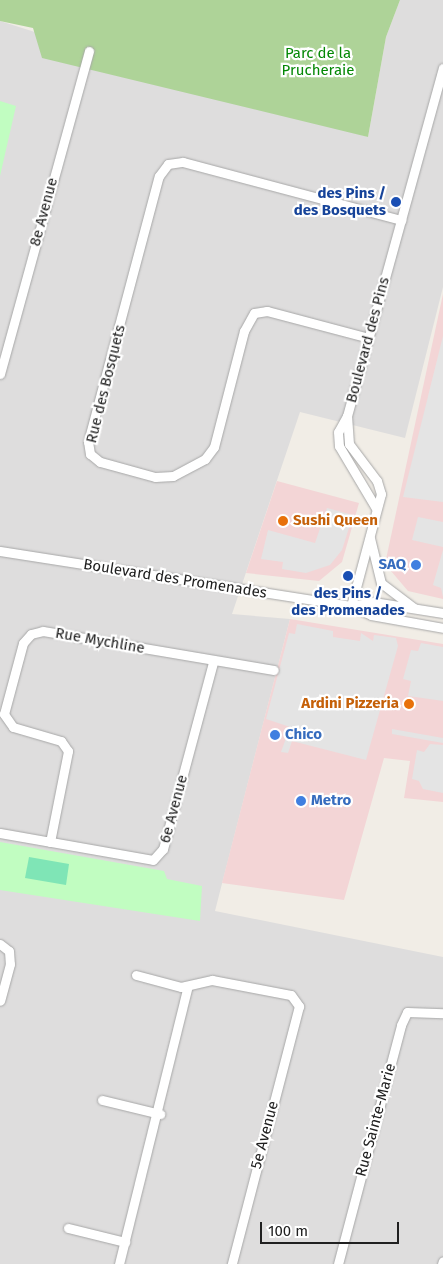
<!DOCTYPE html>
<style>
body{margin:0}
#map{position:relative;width:443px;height:1264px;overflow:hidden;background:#f1ede6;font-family:"Fira Sans",sans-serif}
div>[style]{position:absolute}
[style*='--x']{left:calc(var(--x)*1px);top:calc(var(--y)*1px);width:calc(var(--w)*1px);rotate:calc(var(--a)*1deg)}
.residential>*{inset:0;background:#dedddd}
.commercial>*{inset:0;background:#f3d5d6}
.forest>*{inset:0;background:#aed398}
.park>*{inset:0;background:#c1fdc1}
.pitch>*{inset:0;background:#7fe5b6}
.parking>*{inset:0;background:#e4e4e4}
.roads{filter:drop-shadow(0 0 1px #a7a7a7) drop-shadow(0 0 1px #a7a7a7)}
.minor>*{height:9px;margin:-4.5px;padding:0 4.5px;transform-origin:4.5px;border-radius:4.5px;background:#fff}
.dots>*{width:14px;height:14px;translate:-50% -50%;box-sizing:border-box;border:2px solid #fff;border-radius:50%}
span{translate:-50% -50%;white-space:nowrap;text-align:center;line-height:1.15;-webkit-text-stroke:4.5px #fff;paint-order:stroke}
.park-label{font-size:15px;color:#048805}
.transit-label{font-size:15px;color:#164399;font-weight:700}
.right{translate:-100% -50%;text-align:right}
.street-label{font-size:15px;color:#202020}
.food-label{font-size:15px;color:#c56008;font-weight:700}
.left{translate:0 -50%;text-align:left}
.shop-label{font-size:15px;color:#366cbe;font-weight:700}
.scale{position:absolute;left:260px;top:1222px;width:139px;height:22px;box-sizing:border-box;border:2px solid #202020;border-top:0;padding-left:6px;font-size:15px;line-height:18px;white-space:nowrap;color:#202020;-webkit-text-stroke:4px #fff;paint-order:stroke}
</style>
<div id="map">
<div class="residential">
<i style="clip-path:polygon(400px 0,443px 0,443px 287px,405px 438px,300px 412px,232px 614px,290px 619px,215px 911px,443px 957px,443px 1264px,0 1264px,0 21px,368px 137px,386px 37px)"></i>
</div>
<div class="commercial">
<i style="clip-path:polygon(443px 294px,443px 599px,408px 591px,385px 564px)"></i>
<i style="clip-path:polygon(277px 481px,359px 503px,342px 562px,319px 581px,246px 573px)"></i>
<i style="clip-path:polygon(290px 619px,443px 644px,443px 802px,404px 798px,410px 761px,384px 758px,344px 900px,222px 883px)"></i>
</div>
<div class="forest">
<i style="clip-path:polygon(0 0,400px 0,386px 37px,368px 137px,42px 58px,33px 28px,0 21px)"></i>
</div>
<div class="park">
<i style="clip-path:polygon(0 101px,16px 106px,0 176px)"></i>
<i style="clip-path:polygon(0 842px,164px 871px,167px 879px,202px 886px,200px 921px,0 890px)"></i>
</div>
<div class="pitch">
<i style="clip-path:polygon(29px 857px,69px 864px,66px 885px,25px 878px)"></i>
</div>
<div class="parking">
<i style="clip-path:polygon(443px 336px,443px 502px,403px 497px)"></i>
<i style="clip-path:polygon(327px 508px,353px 515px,342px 550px,330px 565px,306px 573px,282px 569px,283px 562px,261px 559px,268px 530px,315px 543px)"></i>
<i style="clip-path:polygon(418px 517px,443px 522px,443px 547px,412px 540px)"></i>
<i style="clip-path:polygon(443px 550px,443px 597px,441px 588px,433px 585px)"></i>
<i style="clip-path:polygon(297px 624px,333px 631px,333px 637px,360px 641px,361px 633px,373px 641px,374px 635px,396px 638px,398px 646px,366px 760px,292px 741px,288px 753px,281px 752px,290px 727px,266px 719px,289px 633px,295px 634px)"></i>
<i style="clip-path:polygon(421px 643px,443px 647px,443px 701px,408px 696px,411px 681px,403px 679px,411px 650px,418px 651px)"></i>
<i style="clip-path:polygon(392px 729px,443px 738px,443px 743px,392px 734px)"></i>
<i style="clip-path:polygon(430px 744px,443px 745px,443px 793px,423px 789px,419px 781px,412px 779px,417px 750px,424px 752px)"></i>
</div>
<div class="roads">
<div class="minor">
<i style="--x:369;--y:338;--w:106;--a:-165.2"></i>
<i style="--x:267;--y:311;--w:13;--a:171"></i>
<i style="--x:254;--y:313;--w:21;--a:119"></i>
<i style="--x:244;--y:331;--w:120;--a:104.5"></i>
<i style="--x:214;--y:447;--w:15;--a:127"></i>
<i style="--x:205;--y:459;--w:36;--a:152"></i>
<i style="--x:173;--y:476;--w:18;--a:177"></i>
<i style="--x:155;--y:477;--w:57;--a:-164.7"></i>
<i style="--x:100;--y:462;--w:13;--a:-141"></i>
<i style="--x:90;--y:454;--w:12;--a:-99"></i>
<i style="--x:88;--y:442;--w:275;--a:-75.1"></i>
<i style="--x:159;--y:176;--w:15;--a:-53"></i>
<i style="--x:168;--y:164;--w:15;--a:-8"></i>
<i style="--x:183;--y:162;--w:226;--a:14.9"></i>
<i style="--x:0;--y:374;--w:335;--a:-74.6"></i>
<i style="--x:347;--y:416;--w:18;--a:119"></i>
<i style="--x:338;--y:432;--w:14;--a:86"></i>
<i style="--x:339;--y:446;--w:72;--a:59.2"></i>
<i style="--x:370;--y:538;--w:46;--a:76.3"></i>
<i style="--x:381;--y:583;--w:41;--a:37.1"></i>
<i style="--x:0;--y:551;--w:355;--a:8.9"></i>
<i style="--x:351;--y:606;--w:22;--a:24"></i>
<i style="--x:371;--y:615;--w:73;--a:10.2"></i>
<i style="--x:351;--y:606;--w:116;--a:-75"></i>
<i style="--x:381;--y:494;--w:14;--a:-107"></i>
<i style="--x:377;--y:481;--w:46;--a:-127.1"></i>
<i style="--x:349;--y:444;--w:28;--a:-94"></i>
<i style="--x:347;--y:416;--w:361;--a:-74.6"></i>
<i style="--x:351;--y:606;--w:22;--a:-10"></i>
<i style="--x:373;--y:602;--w:71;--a:8.9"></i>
<i style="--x:0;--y:833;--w:155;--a:10"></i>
<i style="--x:153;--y:860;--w:15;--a:-48"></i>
<i style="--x:163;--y:849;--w:193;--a:-75"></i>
<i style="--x:50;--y:842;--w:93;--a:-78.8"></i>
<i style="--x:68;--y:751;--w:12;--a:-125"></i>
<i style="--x:61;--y:741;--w:50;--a:-163.7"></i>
<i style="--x:13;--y:727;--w:16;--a:-125"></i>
<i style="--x:4;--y:714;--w:73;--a:-75"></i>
<i style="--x:23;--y:643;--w:12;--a:-48"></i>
<i style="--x:31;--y:634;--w:12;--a:-14"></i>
<i style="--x:43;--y:631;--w:234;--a:9.6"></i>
<i style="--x:0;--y:944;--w:11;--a:38"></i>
<i style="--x:9;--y:951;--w:13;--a:86"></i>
<i style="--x:10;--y:964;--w:38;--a:105"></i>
<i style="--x:136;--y:975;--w:47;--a:14.9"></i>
<i style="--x:181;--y:987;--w:32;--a:-13"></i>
<i style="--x:212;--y:980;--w:80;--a:10.8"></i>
<i style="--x:291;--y:995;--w:14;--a:54"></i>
<i style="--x:299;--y:1006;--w:267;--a:104.6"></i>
<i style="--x:102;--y:1100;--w:60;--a:13.6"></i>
<i style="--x:68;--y:1228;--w:59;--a:13.8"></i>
<i style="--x:119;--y:1264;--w:286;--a:-76.1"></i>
<i style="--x:338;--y:1264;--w:247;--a:-75.2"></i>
<i style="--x:401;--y:1025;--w:14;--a:-65"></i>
<i style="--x:407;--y:1012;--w:36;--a:2"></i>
<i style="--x:442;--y:1264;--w:3;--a:-72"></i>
</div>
</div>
<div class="dots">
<i style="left:396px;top:202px;background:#1a4fb4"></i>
<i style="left:283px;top:521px;background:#e8710a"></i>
<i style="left:416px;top:565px;background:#3f7fe0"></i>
<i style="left:348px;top:576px;background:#1a4fb4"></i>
<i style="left:409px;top:704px;background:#e8710a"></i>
<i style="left:275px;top:735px;background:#3f7fe0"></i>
<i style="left:301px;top:801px;background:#3f7fe0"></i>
</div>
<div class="park-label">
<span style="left:318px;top:62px">Parc de la<br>Prucheraie</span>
</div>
<div class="transit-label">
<span class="right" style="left:386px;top:202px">des Pins /<br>des Bosquets</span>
<span style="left:348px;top:602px">des Pins /<br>des Promenades</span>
</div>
<div class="street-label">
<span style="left:44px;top:212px;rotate:-75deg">8e Avenue</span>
<span style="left:368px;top:340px;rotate:-75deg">Boulevard des Pins</span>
<span style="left:106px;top:384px;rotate:-76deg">Rue des Bosquets</span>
<span style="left:175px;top:579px;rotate:9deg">Boulevard des Promenades</span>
<span style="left:100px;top:641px;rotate:10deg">Rue Mychline</span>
<span style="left:174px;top:809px;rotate:-75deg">6e Avenue</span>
<span style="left:376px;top:1120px;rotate:-75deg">Rue Sainte-Marie</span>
<span style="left:265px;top:1135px;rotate:-75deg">5e Avenue</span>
</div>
<div class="food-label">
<span class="left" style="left:293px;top:521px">Sushi Queen</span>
<span class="right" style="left:399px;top:704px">Ardini Pizzeria</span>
</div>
<div class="shop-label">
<span class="right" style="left:406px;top:565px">SAQ</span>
<span class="left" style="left:285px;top:735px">Chico</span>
<span class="left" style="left:311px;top:801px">Metro</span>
</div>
<div class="scale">100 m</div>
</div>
